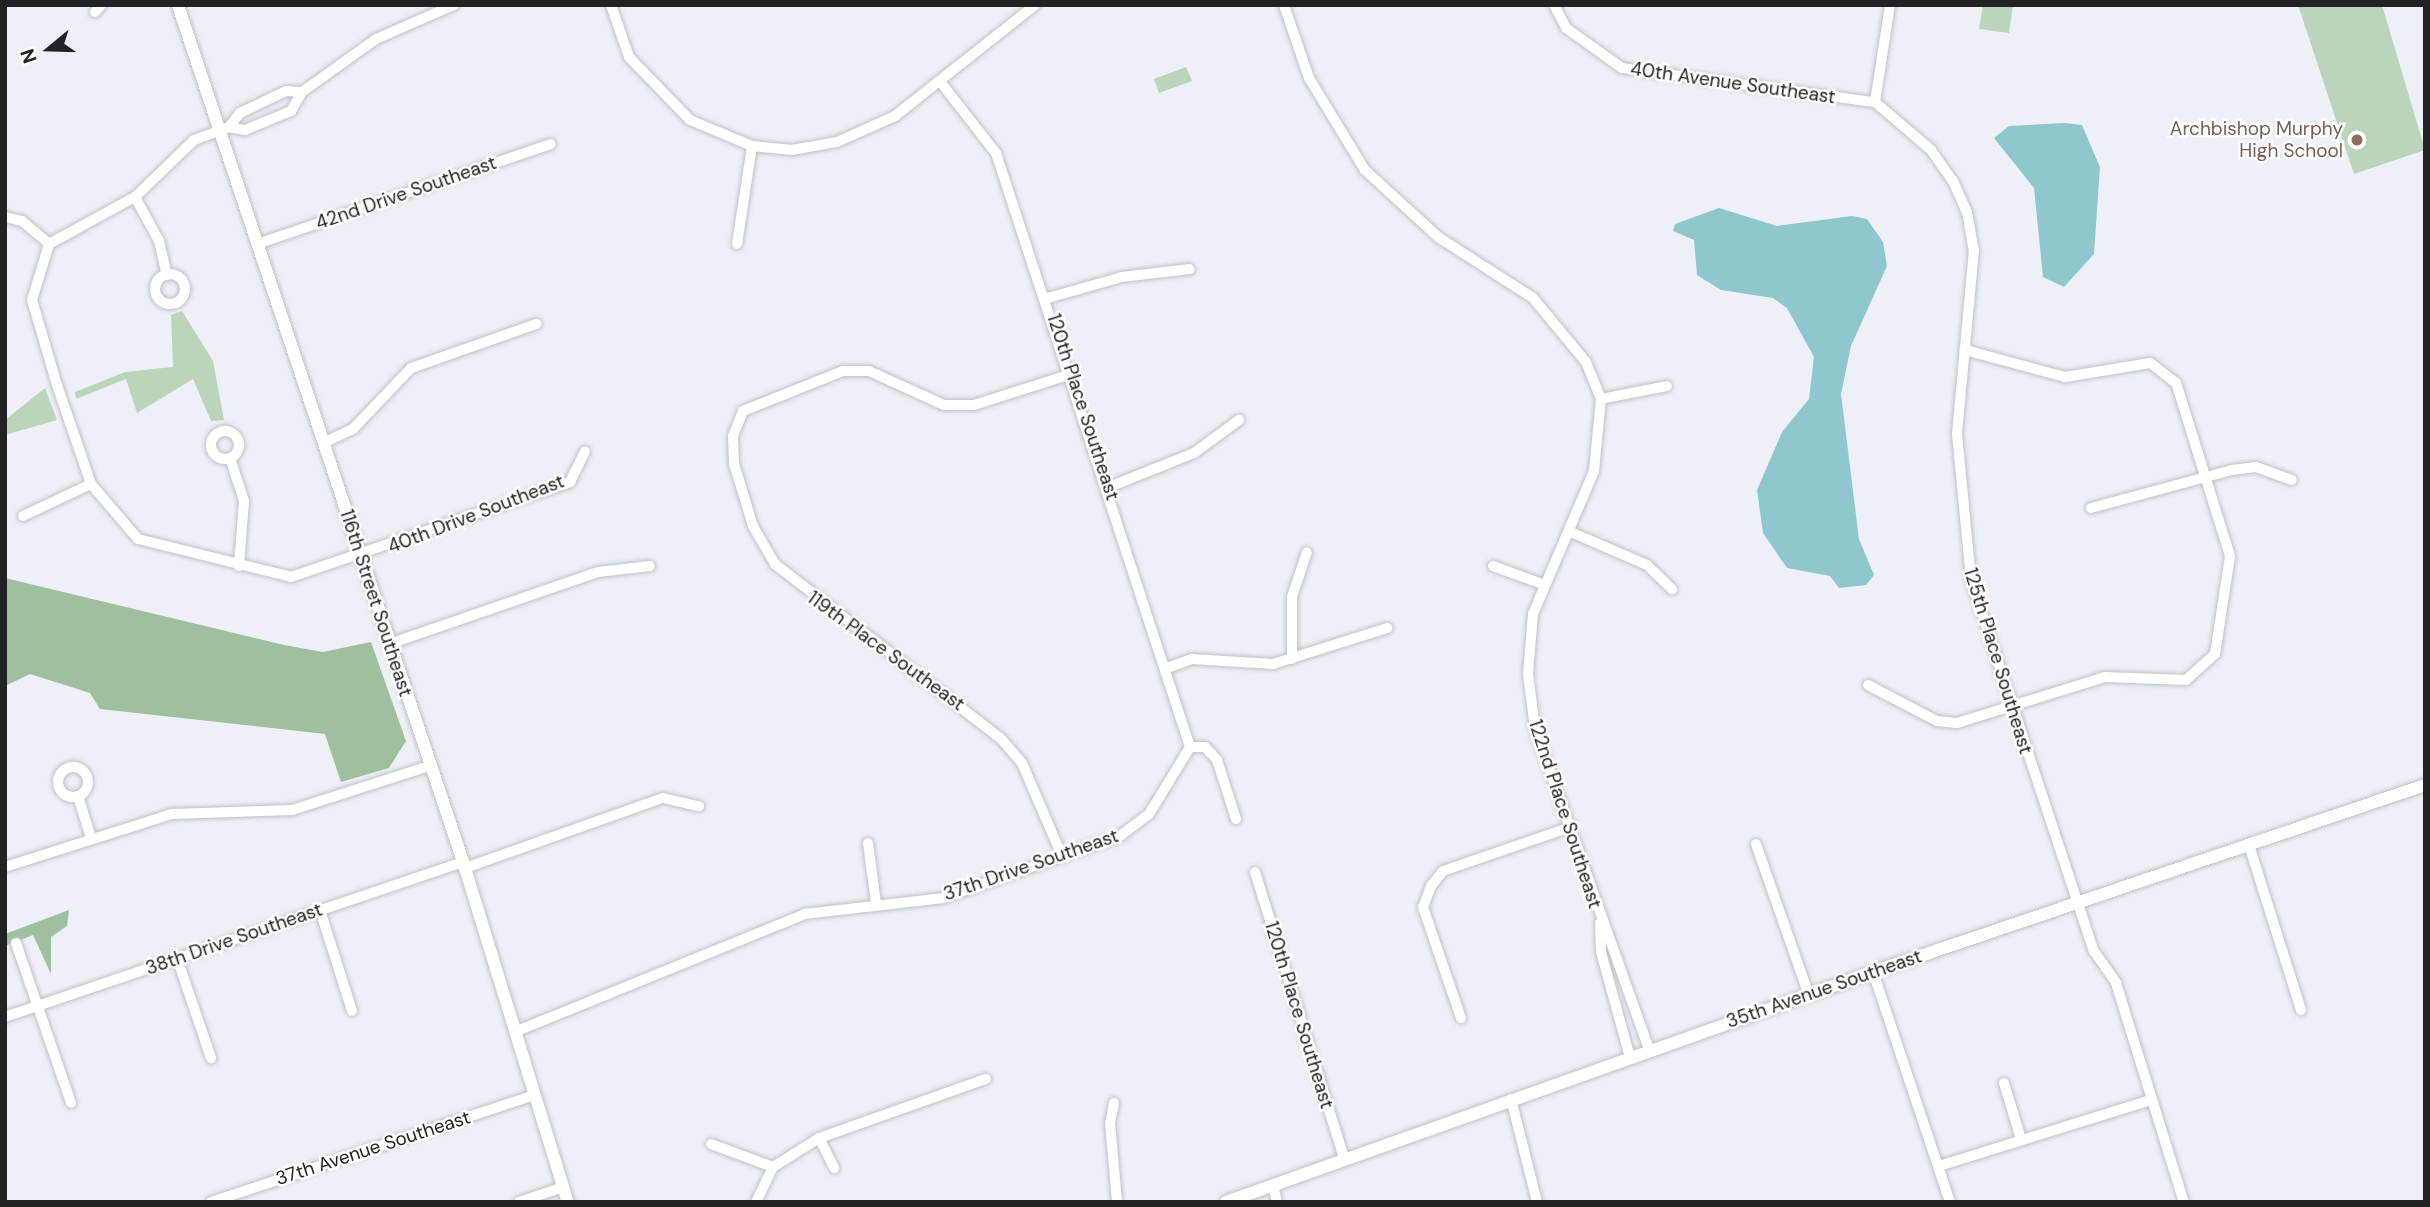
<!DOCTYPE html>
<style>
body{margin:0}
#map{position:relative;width:2430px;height:1207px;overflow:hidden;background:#eef0f7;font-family:"DM Sans",sans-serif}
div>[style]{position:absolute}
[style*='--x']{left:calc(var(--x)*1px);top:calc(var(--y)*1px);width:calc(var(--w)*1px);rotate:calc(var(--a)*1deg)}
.green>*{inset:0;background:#bad5ba}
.forest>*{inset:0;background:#9ec09e}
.water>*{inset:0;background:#8ec7cd}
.roads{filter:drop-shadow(0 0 2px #bfc1c7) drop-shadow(0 0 2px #bfc1c7)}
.minor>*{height:10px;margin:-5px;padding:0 5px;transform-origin:5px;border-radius:5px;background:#fff}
.minor>.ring{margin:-5px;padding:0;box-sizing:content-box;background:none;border:10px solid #fff;border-radius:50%}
.tertiary>*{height:12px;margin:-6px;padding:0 6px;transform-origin:6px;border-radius:6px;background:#fff}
.dots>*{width:19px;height:19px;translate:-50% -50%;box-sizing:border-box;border:4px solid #fff;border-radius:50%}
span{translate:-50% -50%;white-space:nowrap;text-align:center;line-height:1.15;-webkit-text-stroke:5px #fff;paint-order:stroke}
.street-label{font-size:19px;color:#212224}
.education-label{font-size:19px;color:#785e54}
.right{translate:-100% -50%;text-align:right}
.frame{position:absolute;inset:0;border:7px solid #212224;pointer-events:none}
.north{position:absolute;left:14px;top:14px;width:70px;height:70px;-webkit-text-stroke:5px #fff;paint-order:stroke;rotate:251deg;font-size:19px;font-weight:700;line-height:28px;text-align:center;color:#212224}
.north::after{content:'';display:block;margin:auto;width:24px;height:32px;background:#212224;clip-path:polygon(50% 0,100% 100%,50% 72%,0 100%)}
</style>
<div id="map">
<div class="green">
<i style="clip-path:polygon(1983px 5px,2013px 5px,2009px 33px,1979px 29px)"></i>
<i style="clip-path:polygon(2298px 5px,2382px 5px,2425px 150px,2354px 174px)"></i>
<i style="clip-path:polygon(1186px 67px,1192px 81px,1159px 93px,1154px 79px)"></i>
<i style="clip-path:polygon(182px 311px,213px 361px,224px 420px,211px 421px,193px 379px,137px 413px,126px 379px,76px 399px,75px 392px,125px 372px,173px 367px,171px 315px)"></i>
<i style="clip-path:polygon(45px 388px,57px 420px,5px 435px,5px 420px)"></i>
</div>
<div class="forest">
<i style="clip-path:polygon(5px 578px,284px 645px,323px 652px,371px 642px,406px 741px,389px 768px,341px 782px,325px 734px,100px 709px,90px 693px,30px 674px,5px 686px)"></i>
<i style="clip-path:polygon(69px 910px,67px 926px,51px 937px,51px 974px,33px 935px,5px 946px,5px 934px)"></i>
</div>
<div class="water">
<i style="clip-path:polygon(2065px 123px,2082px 125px,2100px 167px,2094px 254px,2064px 287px,2043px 277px,2034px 188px,1994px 138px,2009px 126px)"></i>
<i style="clip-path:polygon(1719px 208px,1777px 226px,1852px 216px,1867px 219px,1883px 242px,1887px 266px,1851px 346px,1841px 394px,1859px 539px,1874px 575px,1866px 585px,1839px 588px,1830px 576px,1787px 568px,1763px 533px,1757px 490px,1782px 432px,1809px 399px,1814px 357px,1787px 308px,1773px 298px,1721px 290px,1697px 275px,1694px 240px,1673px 231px,1675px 224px)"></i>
</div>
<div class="roads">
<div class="minor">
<i style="--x:611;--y:5;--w:55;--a:70.9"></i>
<i style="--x:629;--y:57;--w:88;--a:45.9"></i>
<i style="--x:690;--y:120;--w:67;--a:22.8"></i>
<i style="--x:752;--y:146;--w:40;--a:5.7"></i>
<i style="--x:792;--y:150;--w:46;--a:-10.1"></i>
<i style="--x:837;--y:142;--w:64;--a:-24.1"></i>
<i style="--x:895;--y:116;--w:179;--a:-38.4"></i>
<i style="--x:1284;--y:5;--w:77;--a:71.1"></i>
<i style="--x:1309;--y:78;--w:108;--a:58.7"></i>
<i style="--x:1365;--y:170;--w:99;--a:42.5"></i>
<i style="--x:1438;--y:237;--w:113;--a:32.7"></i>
<i style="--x:1533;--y:298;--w:83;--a:50.4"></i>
<i style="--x:1586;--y:362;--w:40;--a:68"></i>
<i style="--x:1601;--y:399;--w:72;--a:95.6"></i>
<i style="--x:1594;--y:471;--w:155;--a:113.1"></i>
<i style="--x:1533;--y:614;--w:60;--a:94.8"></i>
<i style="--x:1528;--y:674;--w:55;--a:82.7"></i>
<i style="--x:1535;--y:729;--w:341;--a:70.4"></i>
<i style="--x:1554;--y:5;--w:26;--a:62"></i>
<i style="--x:1566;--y:28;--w:69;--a:35.5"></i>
<i style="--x:1622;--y:68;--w:255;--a:7.7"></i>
<i style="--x:1890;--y:5;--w:98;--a:98.8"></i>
<i style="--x:1875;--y:102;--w:74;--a:40.6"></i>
<i style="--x:1931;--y:150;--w:38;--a:55"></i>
<i style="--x:1953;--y:181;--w:34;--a:66"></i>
<i style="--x:1967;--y:212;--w:39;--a:80"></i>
<i style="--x:1974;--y:250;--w:185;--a:95.3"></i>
<i style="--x:1957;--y:434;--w:147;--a:84.5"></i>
<i style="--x:1971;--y:580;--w:391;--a:71.7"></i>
<i style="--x:2094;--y:951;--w:39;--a:55"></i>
<i style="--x:2116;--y:983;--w:229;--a:72.8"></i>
<i style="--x:95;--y:12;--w:9;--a:-49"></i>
<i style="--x:942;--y:84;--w:88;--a:52"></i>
<i style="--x:996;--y:153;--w:625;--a:71.91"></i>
<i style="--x:229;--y:127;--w:16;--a:11"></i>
<i style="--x:245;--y:130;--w:50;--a:-22.4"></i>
<i style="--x:291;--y:111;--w:22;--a:-60"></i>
<i style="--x:302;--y:92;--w:91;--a:-35.6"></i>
<i style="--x:376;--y:39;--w:85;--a:-23.6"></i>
<i style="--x:135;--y:197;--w:50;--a:61.4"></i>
<i style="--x:159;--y:241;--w:35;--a:77"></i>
<i style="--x:5;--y:217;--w:17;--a:13"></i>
<i style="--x:22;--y:221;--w:35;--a:40"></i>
<i style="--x:260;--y:243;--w:307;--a:-18.8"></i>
<i style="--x:49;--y:244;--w:59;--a:106.9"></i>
<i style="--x:32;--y:300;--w:89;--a:73.6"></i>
<i style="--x:57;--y:385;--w:105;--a:71"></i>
<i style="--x:91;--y:484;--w:72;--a:49.5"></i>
<i style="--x:138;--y:539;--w:158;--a:13.9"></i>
<i style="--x:291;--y:577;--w:295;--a:-18.8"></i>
<i style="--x:570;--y:482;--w:34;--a:-64"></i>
<i style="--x:49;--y:244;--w:98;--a:-28.7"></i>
<i style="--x:135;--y:197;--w:82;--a:-44"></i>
<i style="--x:194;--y:140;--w:37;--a:-20"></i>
<i style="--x:229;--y:127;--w:18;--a:-52"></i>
<i style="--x:240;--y:113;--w:51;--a:-25.6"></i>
<i style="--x:286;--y:91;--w:16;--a:4"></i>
<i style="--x:737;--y:244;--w:99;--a:-81.3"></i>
<i class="ring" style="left:155px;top:274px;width:20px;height:20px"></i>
<i style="--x:1048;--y:298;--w:77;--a:-15.8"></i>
<i style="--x:1122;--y:277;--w:68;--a:-6.7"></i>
<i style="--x:1601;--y:399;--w:67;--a:-11.1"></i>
<i class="ring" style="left:211px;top:431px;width:18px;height:18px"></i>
<i style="--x:325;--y:442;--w:31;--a:-25"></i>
<i style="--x:353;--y:429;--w:84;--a:-46.4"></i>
<i style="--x:411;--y:368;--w:133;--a:-19.4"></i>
<i style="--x:230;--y:458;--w:45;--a:72"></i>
<i style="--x:244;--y:501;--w:65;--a:94.4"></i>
<i style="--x:1109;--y:487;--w:92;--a:-21.8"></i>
<i style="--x:1194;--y:453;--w:56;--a:-36.3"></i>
<i style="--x:2091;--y:508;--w:146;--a:-15.1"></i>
<i style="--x:2232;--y:470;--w:24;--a:-7"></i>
<i style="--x:2256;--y:467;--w:38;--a:20"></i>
<i style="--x:23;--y:516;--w:75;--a:-25.2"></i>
<i style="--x:1573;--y:533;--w:81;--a:23.4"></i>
<i style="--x:1647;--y:565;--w:35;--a:44"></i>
<i style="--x:1493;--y:566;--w:55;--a:20.1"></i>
<i style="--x:389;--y:644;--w:221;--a:-19"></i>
<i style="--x:598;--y:572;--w:52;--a:-6.6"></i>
<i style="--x:1292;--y:659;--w:62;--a:-90"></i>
<i style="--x:1292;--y:597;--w:47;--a:-71.6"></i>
<i style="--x:1167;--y:668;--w:27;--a:-20"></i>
<i style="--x:1192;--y:659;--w:81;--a:3.5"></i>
<i style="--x:1273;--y:664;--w:120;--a:-17.5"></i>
<i style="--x:1868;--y:685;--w:78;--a:27.6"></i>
<i style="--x:1937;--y:721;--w:20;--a:6"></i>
<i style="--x:1957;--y:723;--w:155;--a:-17.3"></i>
<i style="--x:2105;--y:677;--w:81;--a:2.1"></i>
<i style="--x:2186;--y:680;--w:39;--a:-42"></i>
<i style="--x:2215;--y:654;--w:99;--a:-81.3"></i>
<i style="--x:2230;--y:556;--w:181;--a:-107.3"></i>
<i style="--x:2176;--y:383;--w:33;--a:-142"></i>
<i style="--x:2150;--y:363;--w:86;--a:170.6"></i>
<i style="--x:2065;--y:377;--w:104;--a:-164.9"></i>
<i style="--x:1190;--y:747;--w:15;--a:0"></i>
<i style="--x:1205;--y:747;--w:18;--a:47"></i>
<i style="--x:1217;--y:760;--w:62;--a:72.1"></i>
<i class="ring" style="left:58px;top:767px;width:20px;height:20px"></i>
<i style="--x:78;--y:796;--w:44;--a:72.8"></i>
<i style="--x:868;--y:843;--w:61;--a:82.4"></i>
<i style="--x:1756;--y:844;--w:160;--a:70.7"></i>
<i style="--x:2249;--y:845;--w:173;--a:72.5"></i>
<i style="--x:1062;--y:856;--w:101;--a:-113.3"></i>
<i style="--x:1022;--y:763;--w:33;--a:-131"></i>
<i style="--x:1000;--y:738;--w:284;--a:-142.3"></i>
<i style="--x:775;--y:564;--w:44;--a:-120.1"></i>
<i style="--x:753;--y:526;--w:65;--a:-107"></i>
<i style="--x:734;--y:464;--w:28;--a:-92"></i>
<i style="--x:733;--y:436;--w:27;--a:-68"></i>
<i style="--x:743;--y:411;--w:108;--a:-21.8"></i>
<i style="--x:843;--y:371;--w:26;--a:0"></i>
<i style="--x:869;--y:371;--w:82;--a:24.4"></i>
<i style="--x:944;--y:405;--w:30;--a:0"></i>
<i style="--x:974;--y:405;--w:102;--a:-17.7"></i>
<i style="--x:5;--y:867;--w:175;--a:-17.6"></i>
<i style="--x:172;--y:814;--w:120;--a:-1.9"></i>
<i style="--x:292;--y:810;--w:144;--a:-17.8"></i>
<i style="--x:465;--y:868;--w:210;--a:-19.5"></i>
<i style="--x:663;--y:798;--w:37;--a:13"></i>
<i style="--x:1255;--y:872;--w:300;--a:72.7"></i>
<i style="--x:320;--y:910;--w:106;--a:72.4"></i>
<i style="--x:1600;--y:923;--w:29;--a:88"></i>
<i style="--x:1601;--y:952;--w:109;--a:74.6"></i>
<i style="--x:16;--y:943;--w:169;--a:71"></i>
<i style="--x:177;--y:958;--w:106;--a:71.2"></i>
<i style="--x:1873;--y:972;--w:243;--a:71.5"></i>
<i style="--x:5;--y:1017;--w:484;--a:-18.7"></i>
<i style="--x:1461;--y:1018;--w:117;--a:-108.9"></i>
<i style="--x:1423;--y:907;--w:22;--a:-69"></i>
<i style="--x:1431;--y:886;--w:19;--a:-51"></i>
<i style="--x:1443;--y:871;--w:132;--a:-19"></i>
<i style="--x:517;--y:1031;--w:311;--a:-22.1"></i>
<i style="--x:805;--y:914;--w:139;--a:-6.6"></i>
<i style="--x:943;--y:898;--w:188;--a:-19.3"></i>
<i style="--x:1120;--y:836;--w:36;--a:-37"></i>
<i style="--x:1149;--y:814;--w:79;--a:-58.5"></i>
<i style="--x:2004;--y:1083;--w:59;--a:73.1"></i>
<i style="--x:1511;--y:1099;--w:106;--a:75.8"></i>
<i style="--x:1114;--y:1103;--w:20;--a:101"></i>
<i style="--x:1110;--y:1123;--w:79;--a:84.9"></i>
<i style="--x:819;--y:1138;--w:34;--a:63"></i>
<i style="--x:711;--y:1144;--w:66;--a:20.4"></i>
<i style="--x:1939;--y:1166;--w:219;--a:-17.3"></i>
<i style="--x:1273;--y:1185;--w:17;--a:77"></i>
<i style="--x:211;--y:1202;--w:340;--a:-18.3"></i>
<i style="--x:519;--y:1202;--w:46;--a:-18.8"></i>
<i style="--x:756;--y:1202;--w:39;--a:-64"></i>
<i style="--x:773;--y:1167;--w:54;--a:-32.2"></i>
<i style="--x:819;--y:1138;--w:177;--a:-19.5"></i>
</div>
<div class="tertiary">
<i style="--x:178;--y:5;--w:909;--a:71.6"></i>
<i style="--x:465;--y:868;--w:350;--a:72.9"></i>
<i style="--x:1226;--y:1202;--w:687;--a:-19.57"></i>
<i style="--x:1873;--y:972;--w:583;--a:-18.71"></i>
</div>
</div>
<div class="dots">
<i style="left:2357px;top:140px;background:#8d6e63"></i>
</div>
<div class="street-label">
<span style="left:1733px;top:83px;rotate:8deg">40th Avenue Southeast</span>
<span style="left:406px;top:193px;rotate:-19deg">42nd Drive Southeast</span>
<span style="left:1083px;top:407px;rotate:72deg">120th Place Southeast</span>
<span style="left:476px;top:514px;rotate:-21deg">40th Drive Southeast</span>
<span style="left:376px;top:603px;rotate:72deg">116th Street Southeast</span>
<span style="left:886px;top:651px;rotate:36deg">119th Place Southeast</span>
<span style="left:1998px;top:661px;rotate:73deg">125th Place Southeast</span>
<span style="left:1565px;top:814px;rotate:72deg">122nd Place Southeast</span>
<span style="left:1031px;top:865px;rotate:-19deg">37th Drive Southeast</span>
<span style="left:234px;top:939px;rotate:-19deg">38th Drive Southeast</span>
<span style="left:1824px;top:989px;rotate:-19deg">35th Avenue Southeast</span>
<span style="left:1299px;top:1015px;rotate:73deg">120th Place Southeast</span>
<span style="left:373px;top:1148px;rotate:-18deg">37th Avenue Southeast</span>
</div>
<div class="education-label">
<span class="right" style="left:2343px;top:140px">Archbishop Murphy<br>High School</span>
</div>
<div class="frame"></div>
<div class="north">N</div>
</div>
